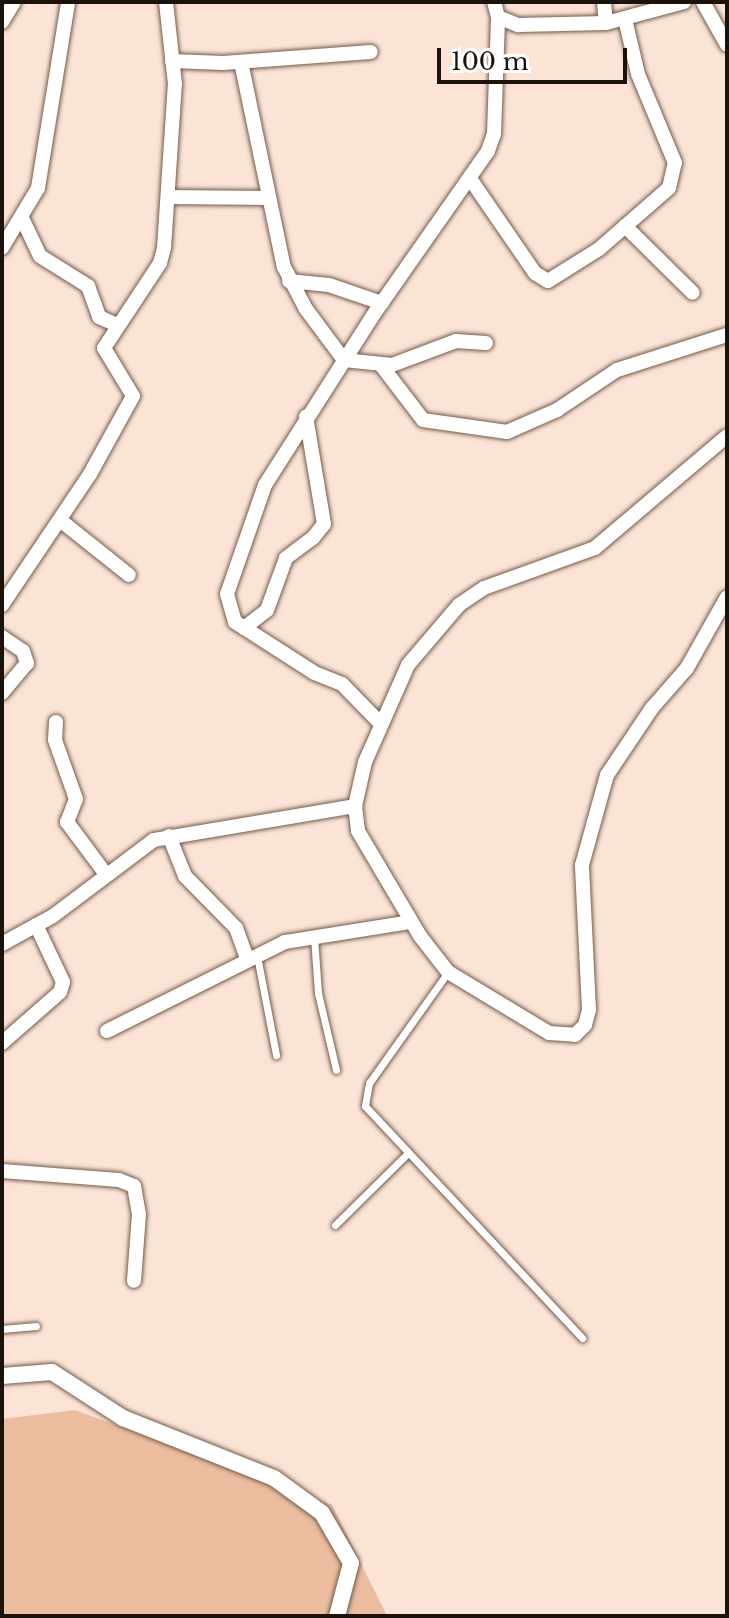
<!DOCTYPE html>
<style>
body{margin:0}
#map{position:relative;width:729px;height:1618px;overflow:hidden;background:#fbe4d6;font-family:"Libre Baskerville",serif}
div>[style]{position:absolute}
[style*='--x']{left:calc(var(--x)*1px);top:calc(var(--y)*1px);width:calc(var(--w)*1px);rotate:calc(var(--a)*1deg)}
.green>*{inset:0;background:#ecbd9f}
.roads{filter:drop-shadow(0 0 2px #735b4c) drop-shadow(0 0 2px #735b4c)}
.service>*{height:7px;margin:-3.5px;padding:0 3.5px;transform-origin:3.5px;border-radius:3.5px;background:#fff}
.minor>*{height:14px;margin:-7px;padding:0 7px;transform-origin:7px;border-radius:7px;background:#fff}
.tertiary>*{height:16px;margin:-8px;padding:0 8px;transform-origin:8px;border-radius:8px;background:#fff}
span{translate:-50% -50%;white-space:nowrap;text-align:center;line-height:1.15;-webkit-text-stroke:8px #fff;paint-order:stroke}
.frame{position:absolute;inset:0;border:4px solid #1b120c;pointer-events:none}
.scale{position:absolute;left:437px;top:48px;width:190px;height:36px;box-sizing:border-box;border:4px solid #1b120c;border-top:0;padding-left:10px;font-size:24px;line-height:28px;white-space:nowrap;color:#1b120c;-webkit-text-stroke:6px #fff;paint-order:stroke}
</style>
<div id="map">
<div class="green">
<i style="clip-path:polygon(75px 1410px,332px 1505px,387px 1616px,2px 1616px,2px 1419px)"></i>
</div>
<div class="roads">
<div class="service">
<i style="--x:314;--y:937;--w:56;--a:85.9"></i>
<i style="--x:318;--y:993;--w:79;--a:76.8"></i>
<i style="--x:257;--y:956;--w:101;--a:79.1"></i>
<i style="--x:448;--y:972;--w:136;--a:125.4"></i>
<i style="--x:369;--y:1083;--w:23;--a:100"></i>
<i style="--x:365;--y:1106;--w:318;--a:46.9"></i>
<i style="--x:335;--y:1225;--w:100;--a:-44.6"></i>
<i style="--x:2;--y:1329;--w:34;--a:-5"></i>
</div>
<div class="minor">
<i style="--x:494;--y:2;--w:16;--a:75"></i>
<i style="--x:498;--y:17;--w:22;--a:22"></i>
<i style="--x:518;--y:25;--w:88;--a:-1.3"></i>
<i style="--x:606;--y:23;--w:81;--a:-15.1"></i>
<i style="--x:604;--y:2;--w:21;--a:85"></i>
<i style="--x:703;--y:2;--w:49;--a:60.8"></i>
<i style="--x:2;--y:22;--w:23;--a:-59"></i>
<i style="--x:172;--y:61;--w:51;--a:2.2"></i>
<i style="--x:223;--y:63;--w:148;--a:-4.3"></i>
<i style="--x:241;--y:62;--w:209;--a:78.2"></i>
<i style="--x:284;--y:267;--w:47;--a:62.4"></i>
<i style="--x:306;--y:309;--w:64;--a:53.3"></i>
<i style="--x:344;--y:360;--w:48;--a:5.9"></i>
<i style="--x:392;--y:365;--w:68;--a:-20.6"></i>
<i style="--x:456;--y:341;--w:30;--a:4"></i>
<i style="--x:471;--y:180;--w:113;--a:55.5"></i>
<i style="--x:535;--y:273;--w:15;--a:32"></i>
<i style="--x:548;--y:281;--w:60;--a:-32.1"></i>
<i style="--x:599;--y:249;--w:93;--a:-41.1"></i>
<i style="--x:669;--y:188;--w:26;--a:-77"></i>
<i style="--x:675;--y:163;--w:96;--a:-112.6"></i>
<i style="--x:638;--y:74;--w:57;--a:-103.3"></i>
<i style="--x:171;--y:197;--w:96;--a:0.6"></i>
<i style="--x:22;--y:218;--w:42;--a:64.7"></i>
<i style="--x:40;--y:256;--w:57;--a:32"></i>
<i style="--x:88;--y:286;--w:33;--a:70"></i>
<i style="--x:99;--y:317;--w:20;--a:24"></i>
<i style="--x:625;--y:226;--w:95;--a:44.6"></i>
<i style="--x:2;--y:248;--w:70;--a:-59"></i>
<i style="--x:38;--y:188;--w:188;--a:-80.8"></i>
<i style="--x:289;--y:281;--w:40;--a:5.7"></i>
<i style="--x:329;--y:285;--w:56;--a:18.8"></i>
<i style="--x:381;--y:365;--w:69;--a:52.6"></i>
<i style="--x:423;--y:420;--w:85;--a:8.1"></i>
<i style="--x:507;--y:432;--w:55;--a:-23.7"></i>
<i style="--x:557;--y:410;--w:72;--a:-33.7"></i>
<i style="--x:617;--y:370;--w:115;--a:-17.7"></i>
<i style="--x:727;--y:436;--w:173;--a:139.7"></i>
<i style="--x:595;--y:548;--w:118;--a:160.2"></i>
<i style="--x:484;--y:588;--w:30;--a:146"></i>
<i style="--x:459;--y:605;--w:79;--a:130.4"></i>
<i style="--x:408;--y:665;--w:106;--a:113.9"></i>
<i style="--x:365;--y:762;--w:45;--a:102.8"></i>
<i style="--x:355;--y:806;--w:25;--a:83"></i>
<i style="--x:358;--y:831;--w:122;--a:59.4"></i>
<i style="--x:420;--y:936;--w:46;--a:52.1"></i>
<i style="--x:448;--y:972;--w:118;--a:31.1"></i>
<i style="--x:549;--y:1033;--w:26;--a:4"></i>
<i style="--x:575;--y:1035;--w:14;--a:-45"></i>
<i style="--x:585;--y:1025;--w:16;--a:-75"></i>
<i style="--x:589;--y:1010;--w:145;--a:-92.8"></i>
<i style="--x:582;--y:865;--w:93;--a:-74.5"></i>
<i style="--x:607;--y:775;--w:81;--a:-56.1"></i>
<i style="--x:652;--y:708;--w:53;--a:-48.8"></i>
<i style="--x:687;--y:668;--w:81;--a:-60.6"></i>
<i style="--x:60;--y:520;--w:88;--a:38.6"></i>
<i style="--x:2;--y:605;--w:158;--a:-56.1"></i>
<i style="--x:90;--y:474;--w:89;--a:-61.1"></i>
<i style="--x:133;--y:396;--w:56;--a:-121.1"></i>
<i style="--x:104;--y:348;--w:102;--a:-56.6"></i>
<i style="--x:160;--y:263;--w:16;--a:-75"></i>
<i style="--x:164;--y:248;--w:164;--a:-86.2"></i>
<i style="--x:175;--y:84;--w:82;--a:-96.3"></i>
<i style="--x:244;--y:628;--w:29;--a:-38"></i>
<i style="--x:267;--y:610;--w:55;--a:-69.9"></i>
<i style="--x:286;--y:558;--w:34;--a:-37"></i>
<i style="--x:313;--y:538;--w:18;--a:-52"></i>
<i style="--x:324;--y:524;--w:109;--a:-99.5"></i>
<i style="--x:2;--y:637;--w:25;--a:34"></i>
<i style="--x:23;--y:651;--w:13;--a:72"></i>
<i style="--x:27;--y:663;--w:39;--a:130"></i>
<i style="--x:56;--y:722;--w:18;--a:93"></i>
<i style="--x:55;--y:740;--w:63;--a:70.4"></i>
<i style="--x:76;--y:799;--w:25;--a:111"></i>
<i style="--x:67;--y:822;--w:64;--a:53.3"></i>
<i style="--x:381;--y:724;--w:56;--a:-134.3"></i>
<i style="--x:342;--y:684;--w:31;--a:-158"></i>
<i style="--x:313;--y:672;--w:93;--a:-147.3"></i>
<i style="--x:235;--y:622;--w:29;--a:-106"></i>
<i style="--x:227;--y:594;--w:115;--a:-70.8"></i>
<i style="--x:265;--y:485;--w:206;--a:-57.5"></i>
<i style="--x:376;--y:311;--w:195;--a:-55"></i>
<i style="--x:488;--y:151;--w:18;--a:-71"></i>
<i style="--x:494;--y:134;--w:117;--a:-88"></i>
<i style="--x:169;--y:836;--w:43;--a:68.2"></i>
<i style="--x:185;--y:876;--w:73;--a:45.6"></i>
<i style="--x:236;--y:928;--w:33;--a:70"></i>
<i style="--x:2;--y:944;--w:58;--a:-28.8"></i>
<i style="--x:53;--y:916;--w:126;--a:-37"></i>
<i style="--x:154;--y:840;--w:204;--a:-9.6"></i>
<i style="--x:107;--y:1031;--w:199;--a:-26.6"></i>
<i style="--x:285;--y:942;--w:127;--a:-9.1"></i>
<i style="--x:2;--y:1043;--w:77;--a:-41.3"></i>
<i style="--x:60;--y:992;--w:10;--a:-73"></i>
<i style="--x:63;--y:982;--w:63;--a:-115.3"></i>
<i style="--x:2;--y:1171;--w:117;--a:4.4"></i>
<i style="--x:119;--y:1180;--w:16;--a:22"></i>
<i style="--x:134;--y:1186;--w:28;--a:80"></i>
<i style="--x:139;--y:1214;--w:67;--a:94.3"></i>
</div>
<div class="tertiary">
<i style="--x:2;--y:1376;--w:50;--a:-4.6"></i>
<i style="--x:52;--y:1372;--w:85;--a:32.9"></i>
<i style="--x:123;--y:1418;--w:162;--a:21.7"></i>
<i style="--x:274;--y:1478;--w:59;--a:36.1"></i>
<i style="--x:322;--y:1513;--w:58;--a:59.9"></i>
<i style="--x:351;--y:1563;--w:55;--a:104.8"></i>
</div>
</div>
<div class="frame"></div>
<div class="scale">100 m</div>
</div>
